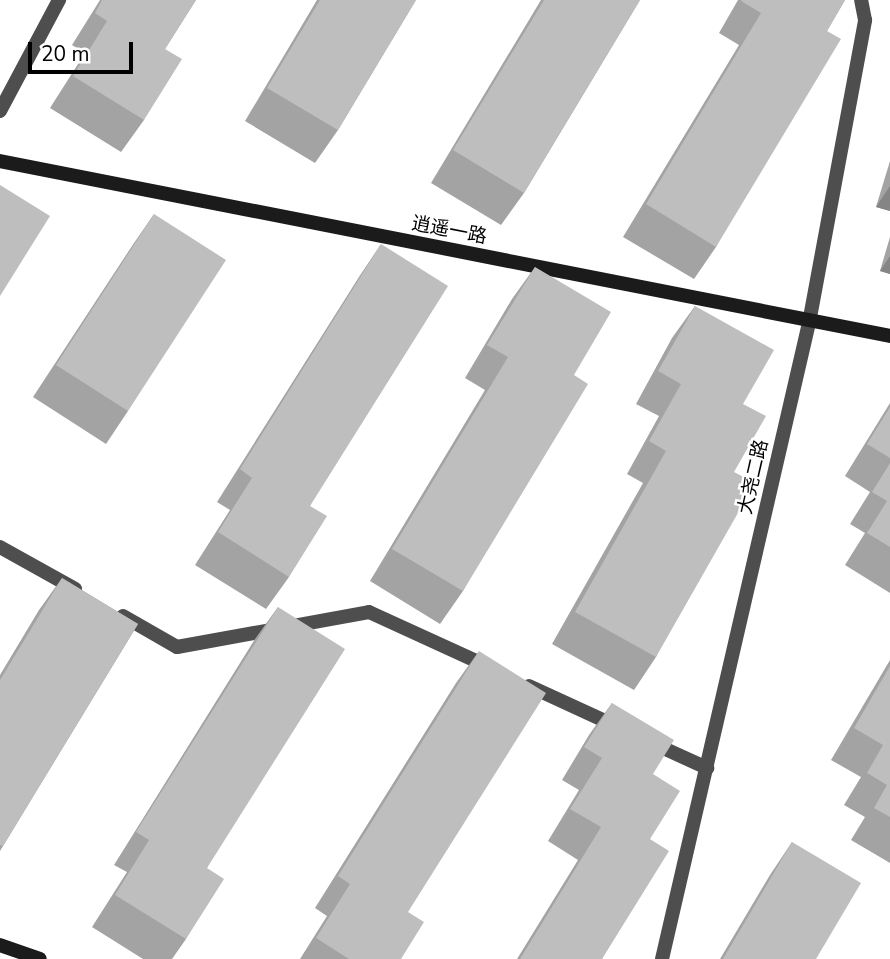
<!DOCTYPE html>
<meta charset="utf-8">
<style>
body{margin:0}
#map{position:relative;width:890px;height:959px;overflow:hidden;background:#fff;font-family:"Nunito Sans","Noto Sans SC",sans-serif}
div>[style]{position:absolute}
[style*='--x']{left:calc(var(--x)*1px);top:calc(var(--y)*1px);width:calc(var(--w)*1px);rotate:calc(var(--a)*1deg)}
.street>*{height:14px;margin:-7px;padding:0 7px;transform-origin:7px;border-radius:7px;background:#4e4e4e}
.secondary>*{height:14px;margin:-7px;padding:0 7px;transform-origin:7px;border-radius:7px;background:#1b1b1b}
.wall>*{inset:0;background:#a3a3a3}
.shaded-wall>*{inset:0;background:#858585}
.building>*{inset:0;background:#bebebe}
span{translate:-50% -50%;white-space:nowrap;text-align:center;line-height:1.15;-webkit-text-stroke:5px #fff;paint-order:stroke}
.street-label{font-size:19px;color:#000}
.scale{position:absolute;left:28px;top:42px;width:105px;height:32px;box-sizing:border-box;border:4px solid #000;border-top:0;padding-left:9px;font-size:21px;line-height:24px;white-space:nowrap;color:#000;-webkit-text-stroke:5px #fff;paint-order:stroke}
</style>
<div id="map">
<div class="street">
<i style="--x:0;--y:111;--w:126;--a:-62"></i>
<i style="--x:0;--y:547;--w:86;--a:29.2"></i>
<i style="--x:123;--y:616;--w:62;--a:29.9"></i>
<i style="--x:177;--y:647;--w:195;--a:-10.3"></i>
<i style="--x:369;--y:612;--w:132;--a:24.6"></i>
<i style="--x:529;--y:686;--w:96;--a:24.7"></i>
<i style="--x:650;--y:742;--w:63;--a:24.5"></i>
<i style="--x:662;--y:959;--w:653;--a:-76.99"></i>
<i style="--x:809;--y:323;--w:308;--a:-79.5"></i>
<i style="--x:865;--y:20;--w:20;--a:-101"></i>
</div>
<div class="secondary">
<i style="--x:0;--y:161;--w:907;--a:11.12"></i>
<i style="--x:0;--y:945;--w:42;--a:19.3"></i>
</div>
<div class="wall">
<i style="clip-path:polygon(100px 0,196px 0,165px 49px,144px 120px,121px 152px,50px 108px,85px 53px,72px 45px)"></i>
<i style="clip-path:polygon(317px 0,416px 0,338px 130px,315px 163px,245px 121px)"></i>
<i style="clip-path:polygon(541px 0,640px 0,524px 193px,501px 225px,431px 183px)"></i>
<i style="clip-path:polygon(738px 0,845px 0,827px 31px,716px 247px,694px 279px,623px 237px,739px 45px,719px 33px)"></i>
<i style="clip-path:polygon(890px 161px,890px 211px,876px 207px)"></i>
<i style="clip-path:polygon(154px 214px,128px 411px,106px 444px,33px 397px,132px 246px)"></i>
<i style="clip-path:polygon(890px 237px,890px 274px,880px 271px)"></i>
<i style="clip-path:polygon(381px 244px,310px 506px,289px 577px,266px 609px,195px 565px,230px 510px,217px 502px,359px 277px)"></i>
<i style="clip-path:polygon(535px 267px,574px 375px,463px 591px,440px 624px,370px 581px,485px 390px,465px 378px,512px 299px)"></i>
<i style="clip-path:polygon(695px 306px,743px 404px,734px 472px,656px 657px,634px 690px,552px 644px,643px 483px,627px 474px,659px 416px,636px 404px,672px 338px)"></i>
<i style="clip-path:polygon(890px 403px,890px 593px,845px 565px,865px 533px,850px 524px,870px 492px,845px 476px)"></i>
<i style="clip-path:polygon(62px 578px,138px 624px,0 851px,0 675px,39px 610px)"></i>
<i style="clip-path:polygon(278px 607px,207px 868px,186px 939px,172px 959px,143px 959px,92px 927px,127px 872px,114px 865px,255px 639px)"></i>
<i style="clip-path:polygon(479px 651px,408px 912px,401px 959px,300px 959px,327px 916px,315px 908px,456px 683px)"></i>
<i style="clip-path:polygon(890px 660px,890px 863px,851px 840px,865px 817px,844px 805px,861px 777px,831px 760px)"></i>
<i style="clip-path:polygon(612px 703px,653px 774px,650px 839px,602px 959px,517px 959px,578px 860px,548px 841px,579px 790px,562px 780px,589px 735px)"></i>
<i style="clip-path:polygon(792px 842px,816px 959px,720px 959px,770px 875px)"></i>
</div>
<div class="shaded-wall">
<i style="clip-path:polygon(890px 186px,890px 211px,876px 207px)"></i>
<i style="clip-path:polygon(890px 256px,890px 274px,880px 271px)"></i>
</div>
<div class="building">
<i style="clip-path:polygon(102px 0,196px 0,165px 49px,182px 59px,144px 120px,73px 76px,107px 21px,95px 13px)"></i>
<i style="clip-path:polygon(320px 0,416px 0,338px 130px,267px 88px)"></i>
<i style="clip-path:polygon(544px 0,640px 0,524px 193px,453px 150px)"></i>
<i style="clip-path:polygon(742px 0,845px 0,827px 31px,841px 39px,716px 247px,646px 204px,761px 13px,741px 1px)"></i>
<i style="clip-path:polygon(0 185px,50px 216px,0 296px)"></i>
<i style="clip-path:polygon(154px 214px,226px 260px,128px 411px,56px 365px)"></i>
<i style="clip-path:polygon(381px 244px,448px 286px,310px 506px,327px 516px,289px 577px,218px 532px,252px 478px,240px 469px)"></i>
<i style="clip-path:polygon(535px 267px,611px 312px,574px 375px,588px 384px,463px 591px,392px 549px,508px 357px,487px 345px)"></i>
<i style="clip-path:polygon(695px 306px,774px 350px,743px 404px,766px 416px,734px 472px,755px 483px,656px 657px,575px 612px,666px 451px,649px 441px,681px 384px,658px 371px)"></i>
<i style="clip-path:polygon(890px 407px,890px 458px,867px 444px)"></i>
<i style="clip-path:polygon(890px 463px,890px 547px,867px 533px,887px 501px,872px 492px)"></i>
<i style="clip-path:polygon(62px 578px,138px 624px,3px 846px,0 845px,0 680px)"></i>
<i style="clip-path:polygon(278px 607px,345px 649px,207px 868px,224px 879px,186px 939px,115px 895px,149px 840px,136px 832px)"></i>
<i style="clip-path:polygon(479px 651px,546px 693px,408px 912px,424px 922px,401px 959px,349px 959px,316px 938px,350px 884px,338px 876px)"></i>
<i style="clip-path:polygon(890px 666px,890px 817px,874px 808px,887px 785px,867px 773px,883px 745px,854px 728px)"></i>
<i style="clip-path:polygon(612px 703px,674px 740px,653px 774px,680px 791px,650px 839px,669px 851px,602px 959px,520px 959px,601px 827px,570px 809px,602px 758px,584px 747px)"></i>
<i style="clip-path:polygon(792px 842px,861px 883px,816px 959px,723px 959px)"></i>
</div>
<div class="street-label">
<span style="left:449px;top:231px;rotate:11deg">逍遥一路</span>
<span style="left:754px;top:477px;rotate:-77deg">大尧二路</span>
</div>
<div class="scale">20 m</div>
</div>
